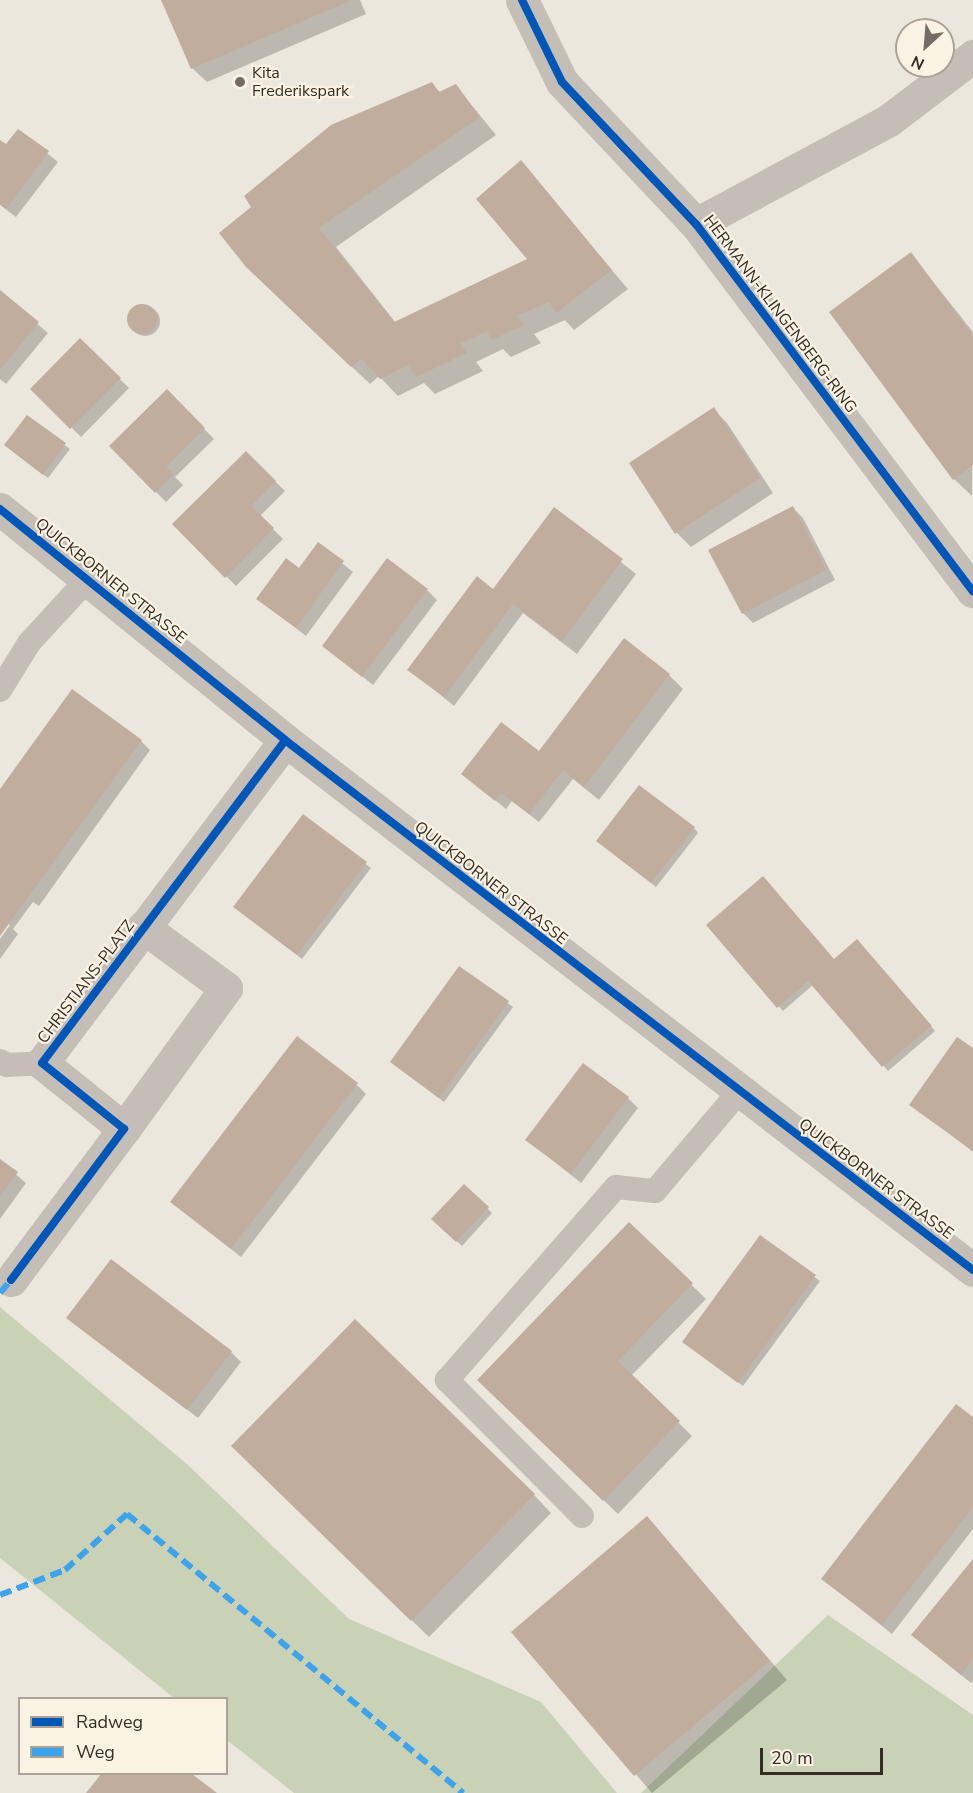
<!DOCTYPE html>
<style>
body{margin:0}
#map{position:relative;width:973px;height:1793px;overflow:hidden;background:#ece7dd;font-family:"Nunito Sans",sans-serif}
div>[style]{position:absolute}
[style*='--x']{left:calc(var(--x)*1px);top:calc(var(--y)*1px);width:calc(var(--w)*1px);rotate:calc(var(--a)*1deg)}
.green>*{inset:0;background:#c9d2b6}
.shadow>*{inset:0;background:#0003}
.round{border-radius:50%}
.building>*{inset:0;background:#c1ad9e}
.service>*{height:24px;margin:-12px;padding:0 12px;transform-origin:12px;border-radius:12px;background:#c4beb6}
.minor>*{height:33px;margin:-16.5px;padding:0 16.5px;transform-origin:16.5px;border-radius:16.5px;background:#c4beb6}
.quiet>*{height:6px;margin-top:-3px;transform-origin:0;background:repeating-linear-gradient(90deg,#3ea3eb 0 12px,transparent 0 18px)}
.cycleway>*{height:8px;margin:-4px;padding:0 4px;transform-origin:4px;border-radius:4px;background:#0057b8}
.dots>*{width:16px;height:16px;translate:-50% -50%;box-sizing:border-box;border:3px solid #faf3e3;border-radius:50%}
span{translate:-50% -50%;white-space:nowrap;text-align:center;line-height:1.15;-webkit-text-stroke:4.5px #faf3e3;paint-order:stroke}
.poi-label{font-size:16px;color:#352c25}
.left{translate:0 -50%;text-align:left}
.street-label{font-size:16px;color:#352c25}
.legend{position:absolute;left:18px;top:1697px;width:210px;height:78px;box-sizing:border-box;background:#faf3e3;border:2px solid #aba397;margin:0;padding:8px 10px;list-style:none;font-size:18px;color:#352c25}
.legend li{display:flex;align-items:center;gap:12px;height:30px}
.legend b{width:30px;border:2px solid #aba397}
.north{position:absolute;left:895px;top:18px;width:60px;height:60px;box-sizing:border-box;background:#faf3e3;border:2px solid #aba397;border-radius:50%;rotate:206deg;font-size:16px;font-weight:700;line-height:24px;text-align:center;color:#352c25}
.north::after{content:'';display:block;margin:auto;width:21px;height:27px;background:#756d65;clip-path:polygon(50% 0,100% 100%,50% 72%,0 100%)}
.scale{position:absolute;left:760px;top:1748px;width:123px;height:27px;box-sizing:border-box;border:3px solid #352c25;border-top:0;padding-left:8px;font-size:18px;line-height:21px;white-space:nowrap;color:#352c25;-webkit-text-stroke:4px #faf3e3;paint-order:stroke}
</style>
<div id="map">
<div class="green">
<i style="clip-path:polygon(0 1307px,188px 1465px,349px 1619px,541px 1702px,617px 1793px,294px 1793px,227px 1740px,226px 1698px,174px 1698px,0 1558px)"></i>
<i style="clip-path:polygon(828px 1615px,973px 1715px,973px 1793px,641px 1793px)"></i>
</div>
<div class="shadow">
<i style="clip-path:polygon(163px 0,360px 0,366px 14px,207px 82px,192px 68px)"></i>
<i style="clip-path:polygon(431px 84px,441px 93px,456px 86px,496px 135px,336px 247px,396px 323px,530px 260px,520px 162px,628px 289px,574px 330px,565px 320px,534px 334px,541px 343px,511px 357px,503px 349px,476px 362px,483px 371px,435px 394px,424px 383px,398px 396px,379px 376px,370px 384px,265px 284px)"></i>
<i style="clip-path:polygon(19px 131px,58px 162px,16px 217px,0 205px,0 142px,6px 147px)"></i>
<i style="clip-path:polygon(911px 254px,973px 332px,972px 496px,954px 479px)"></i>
<i style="clip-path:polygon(0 292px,48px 333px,6px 384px,0 379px)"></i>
<i class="round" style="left:130px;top:306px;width:30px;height:30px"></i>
<i style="clip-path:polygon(80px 340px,129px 388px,81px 437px,32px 389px)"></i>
<i style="clip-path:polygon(167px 391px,214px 439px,175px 477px,183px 485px,166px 502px,111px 446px)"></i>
<i style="clip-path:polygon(713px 409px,727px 423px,773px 493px,691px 547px,677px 533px,631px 463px)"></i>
<i style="clip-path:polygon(28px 417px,70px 449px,48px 478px,11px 450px)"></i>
<i style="clip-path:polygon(246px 453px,285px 491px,260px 516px,283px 539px,236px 586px,174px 524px)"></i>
<i style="clip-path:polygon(793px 508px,803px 518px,835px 580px,753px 623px,743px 613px)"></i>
<i style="clip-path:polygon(554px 509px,636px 574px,577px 654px,523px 613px,454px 706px,409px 669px,493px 591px)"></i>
<i style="clip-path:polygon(318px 544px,353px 572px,306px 636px,258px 599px,300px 570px)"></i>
<i style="clip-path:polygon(427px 590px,437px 600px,373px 685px,324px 646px)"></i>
<i style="clip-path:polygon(669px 675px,683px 689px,599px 800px,573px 779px,539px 822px,512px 801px,506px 809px,463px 774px,546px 758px)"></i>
<i style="clip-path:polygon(141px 741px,150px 750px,39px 906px,33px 902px,13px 929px,18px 934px,0 959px,0 939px,10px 925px,8px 923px,0 934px,0 792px)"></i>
<i style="clip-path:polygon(304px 817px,371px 868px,302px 959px,235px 907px)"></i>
<i style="clip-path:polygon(694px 828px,698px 833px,656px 887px,603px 845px)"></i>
<i style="clip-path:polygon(708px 925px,834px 961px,862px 946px,935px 1031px,888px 1071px,814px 984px,783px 1011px)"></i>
<i style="clip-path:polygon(460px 968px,513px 1007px,444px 1102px,396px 1066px)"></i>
<i style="clip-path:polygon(973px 1050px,973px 1152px,911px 1104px)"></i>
<i style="clip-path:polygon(357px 1085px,366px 1094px,241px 1257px,172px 1202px)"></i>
<i style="clip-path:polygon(628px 1098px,638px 1108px,581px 1183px,527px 1140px)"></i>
<i style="clip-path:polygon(0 1161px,26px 1183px,0 1219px)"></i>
<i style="clip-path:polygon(464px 1186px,492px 1213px,462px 1246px,433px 1219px)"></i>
<i style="clip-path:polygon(629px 1224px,706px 1299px,631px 1376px,692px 1436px,618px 1514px,493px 1394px)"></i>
<i style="clip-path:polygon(761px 1237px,820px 1281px,743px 1386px,684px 1342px)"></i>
<i style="clip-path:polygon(68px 1318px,231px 1352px,241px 1362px,198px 1418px)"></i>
<i style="clip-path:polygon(973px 1419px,973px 1529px,892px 1634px,823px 1579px)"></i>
<i style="clip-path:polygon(251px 1464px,534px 1495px,551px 1513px,429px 1637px)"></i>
<i style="clip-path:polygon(647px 1518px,787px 1680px,652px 1793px,513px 1632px)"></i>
<i style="clip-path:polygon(973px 1561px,973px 1681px,971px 1683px,923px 1644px)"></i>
<i style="clip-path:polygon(103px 1774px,189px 1774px,214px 1793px,88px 1793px)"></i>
</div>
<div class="building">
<i style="clip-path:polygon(161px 0,352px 0,191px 69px)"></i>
<i style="clip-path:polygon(432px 82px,439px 92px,456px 84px,480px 117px,319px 228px,394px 322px,527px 259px,476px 199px,521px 160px,612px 270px,556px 313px,549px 302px,517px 316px,524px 325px,492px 340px,487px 331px,460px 344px,467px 353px,416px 377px,408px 365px,380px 379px,362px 359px,351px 367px,246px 267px,219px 233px,251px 207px,244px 196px,331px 125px)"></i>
<i style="clip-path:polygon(18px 129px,49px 151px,6px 209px,0 204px,0 140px,6px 144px)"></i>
<i style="clip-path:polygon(911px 252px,973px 336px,973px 465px,953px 480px,829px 312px)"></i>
<i style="clip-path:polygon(0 290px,39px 322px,0 370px)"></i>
<i class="round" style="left:127px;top:304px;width:30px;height:30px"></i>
<i style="clip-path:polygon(80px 338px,121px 378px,70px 429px,30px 389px)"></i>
<i style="clip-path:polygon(167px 389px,205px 428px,166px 467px,174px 474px,155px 493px,109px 446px)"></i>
<i style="clip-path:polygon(714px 407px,760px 478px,675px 534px,629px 463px)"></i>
<i style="clip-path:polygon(27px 415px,66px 443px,43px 475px,4px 445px)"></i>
<i style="clip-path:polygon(246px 451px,276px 481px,251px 506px,274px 528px,225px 578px,172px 524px)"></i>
<i style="clip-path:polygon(793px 506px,826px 570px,742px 614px,708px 550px)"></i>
<i style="clip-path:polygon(554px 507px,623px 559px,562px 641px,513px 604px,444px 697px,407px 670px,477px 576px,493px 589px)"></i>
<i style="clip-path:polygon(318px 542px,344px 561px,296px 628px,256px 599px,286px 558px,299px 568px)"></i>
<i style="clip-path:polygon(387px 558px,428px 589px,362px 677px,322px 646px)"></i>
<i style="clip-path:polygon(624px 638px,670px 674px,584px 787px,563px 770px,529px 814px,501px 793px,495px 801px,461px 774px,501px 722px,539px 751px)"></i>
<i style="clip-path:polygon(72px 689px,142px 740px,0 936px,0 789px)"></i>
<i style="clip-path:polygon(639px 785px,695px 827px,651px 883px,596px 841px)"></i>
<i style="clip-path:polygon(303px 814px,367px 862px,297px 955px,233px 907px)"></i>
<i style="clip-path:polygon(763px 876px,834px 959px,857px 939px,932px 1026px,882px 1067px,808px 981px,777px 1008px,706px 925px)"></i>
<i style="clip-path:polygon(459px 966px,509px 1001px,439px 1098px,390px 1062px)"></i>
<i style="clip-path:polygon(297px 1036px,358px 1083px,231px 1249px,170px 1202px)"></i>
<i style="clip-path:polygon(957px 1037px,973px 1048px,973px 1151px,909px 1105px)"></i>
<i style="clip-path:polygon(583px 1063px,629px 1097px,571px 1174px,525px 1140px)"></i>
<i style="clip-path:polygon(0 1159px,18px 1172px,0 1196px)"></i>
<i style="clip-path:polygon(464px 1184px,489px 1207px,456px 1242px,431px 1219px)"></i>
<i style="clip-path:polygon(629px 1222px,693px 1283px,618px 1361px,680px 1421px,603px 1501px,477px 1380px)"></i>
<i style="clip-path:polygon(760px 1235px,816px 1275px,738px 1383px,682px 1342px)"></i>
<i style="clip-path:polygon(111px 1259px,232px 1351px,187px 1410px,66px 1318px)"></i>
<i style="clip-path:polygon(355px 1319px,535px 1494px,411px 1621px,231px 1446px)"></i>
<i style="clip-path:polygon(956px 1404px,973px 1417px,973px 1507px,882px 1625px,821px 1579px)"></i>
<i style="clip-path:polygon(647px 1516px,770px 1661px,634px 1776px,511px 1632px)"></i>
<i style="clip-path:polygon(973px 1559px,973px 1659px,961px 1675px,911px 1635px)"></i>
<i style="clip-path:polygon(101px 1774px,192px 1774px,217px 1793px,86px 1793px)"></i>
</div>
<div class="service">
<i style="--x:0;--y:690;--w:55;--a:-58.3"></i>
<i style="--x:29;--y:643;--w:86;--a:-47.4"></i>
<i style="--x:0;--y:1061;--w:8;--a:30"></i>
<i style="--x:7;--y:1065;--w:35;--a:-3"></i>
<i style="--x:582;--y:1516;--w:192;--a:-134.8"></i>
<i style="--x:447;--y:1380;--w:257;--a:-48.8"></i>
<i style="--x:616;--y:1187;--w:39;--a:6"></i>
<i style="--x:655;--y:1191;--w:130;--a:-49.7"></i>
</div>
<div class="minor">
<i style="--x:522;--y:0;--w:91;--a:64"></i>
<i style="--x:562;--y:82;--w:195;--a:46.7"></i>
<i style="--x:696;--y:224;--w:460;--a:53"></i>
<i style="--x:696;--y:224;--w:219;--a:-28.3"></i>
<i style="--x:889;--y:120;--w:106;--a:-37.3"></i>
<i style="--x:0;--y:509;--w:367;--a:39"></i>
<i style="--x:285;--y:740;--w:868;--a:37.61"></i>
<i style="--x:124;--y:1129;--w:174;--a:-54.1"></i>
<i style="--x:226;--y:988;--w:103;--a:-143.7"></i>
<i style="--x:11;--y:1280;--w:189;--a:-53.2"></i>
<i style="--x:124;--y:1129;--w:105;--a:-141.2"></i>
<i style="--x:42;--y:1063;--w:404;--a:-53"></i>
</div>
<div class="quiet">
<i style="--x:0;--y:1293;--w:17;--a:-50"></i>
<i style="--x:0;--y:1595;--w:70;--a:-21"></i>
<i style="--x:65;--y:1570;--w:84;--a:-42.1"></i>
<i style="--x:127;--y:1514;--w:437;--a:39.7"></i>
</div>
<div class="cycleway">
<i style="--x:522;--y:0;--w:91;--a:64"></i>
<i style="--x:562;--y:82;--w:195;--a:46.7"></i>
<i style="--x:696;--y:224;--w:460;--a:53"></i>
<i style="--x:0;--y:509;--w:367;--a:39"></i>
<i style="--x:285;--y:740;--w:868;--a:37.61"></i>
<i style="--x:11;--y:1280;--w:189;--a:-53.2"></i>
<i style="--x:124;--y:1129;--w:105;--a:-141.2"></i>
<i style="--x:42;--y:1063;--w:404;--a:-53"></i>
</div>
<div class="dots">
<i style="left:240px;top:82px;background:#756d65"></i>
</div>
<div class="poi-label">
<span class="left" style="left:252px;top:82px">Kita<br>Frederikspark</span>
</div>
<div class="street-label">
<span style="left:780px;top:314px;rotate:53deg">HERMANN-KLINGENBERG-RING</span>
<span style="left:111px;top:581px;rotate:39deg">QUICKBORNER STRASSE</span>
<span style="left:491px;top:883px;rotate:38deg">QUICKBORNER STRASSE</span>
<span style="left:86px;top:982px;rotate:-53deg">CHRISTIANS-PLATZ</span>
<span style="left:876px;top:1179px;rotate:37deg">QUICKBORNER STRASSE</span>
</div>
<ul class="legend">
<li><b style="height:8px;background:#0057b8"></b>Radweg</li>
<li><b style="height:8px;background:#3ea3eb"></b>Weg</li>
</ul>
<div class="north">N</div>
<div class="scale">20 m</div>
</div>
